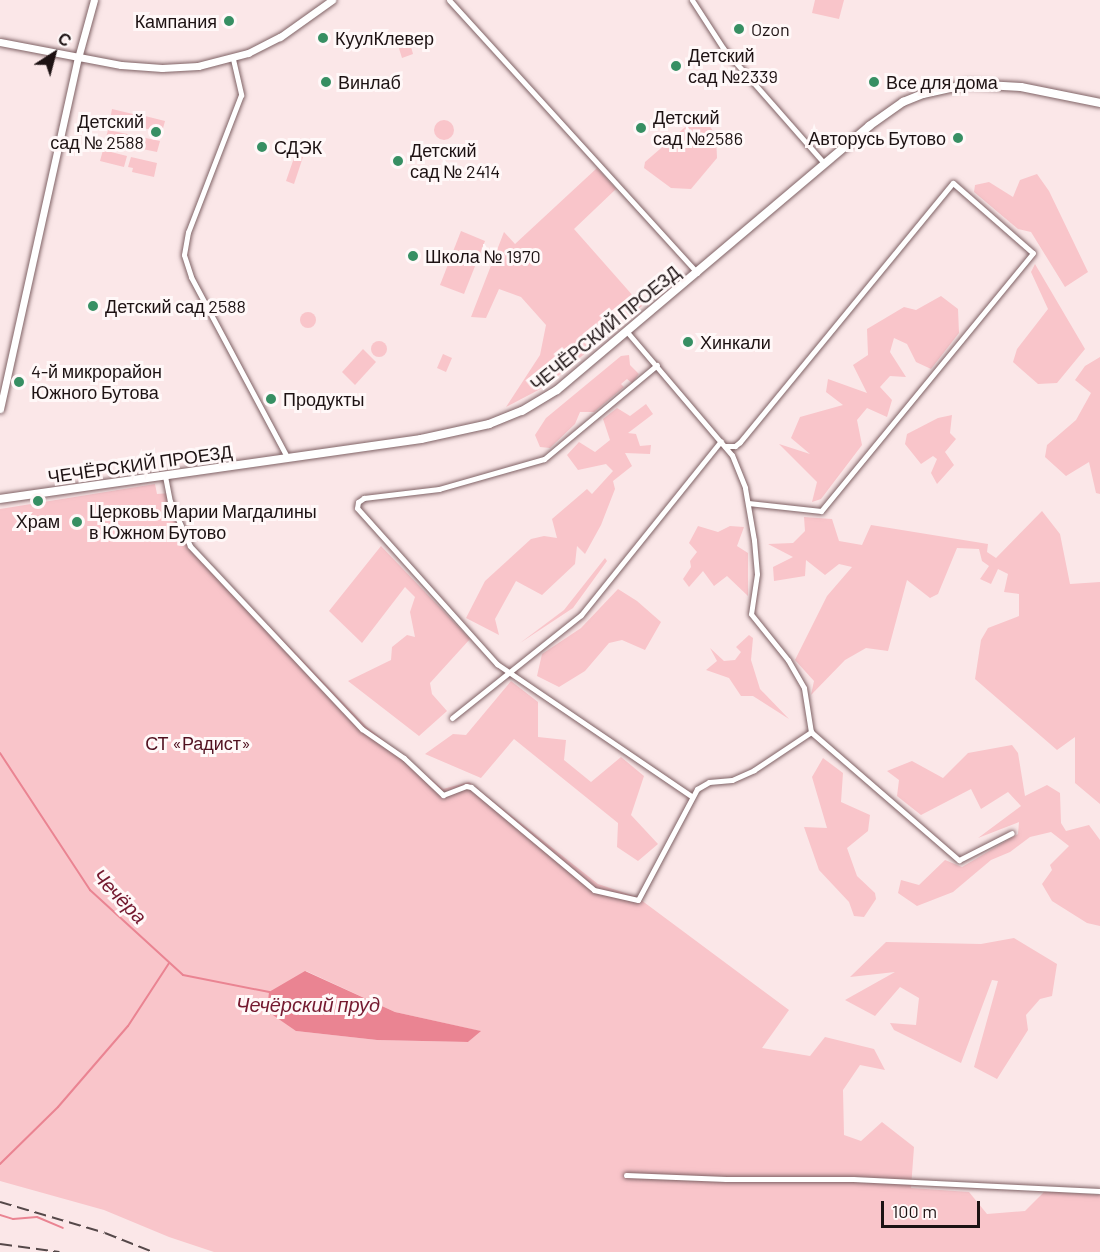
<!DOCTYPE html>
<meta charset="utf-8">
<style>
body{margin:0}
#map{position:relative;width:1100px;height:1252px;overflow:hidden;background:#fbe7e8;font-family:Barlow,sans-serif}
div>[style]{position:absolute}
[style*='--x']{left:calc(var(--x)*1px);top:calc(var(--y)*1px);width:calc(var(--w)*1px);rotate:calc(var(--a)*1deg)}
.green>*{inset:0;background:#f9c5ca}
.round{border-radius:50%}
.water>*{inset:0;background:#ea8492}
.stream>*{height:2px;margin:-1px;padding:0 1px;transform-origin:1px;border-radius:1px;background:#ea8492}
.roads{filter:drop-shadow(0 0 2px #7f6265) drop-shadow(0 0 2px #7f6265)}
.minor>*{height:5px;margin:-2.5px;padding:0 2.5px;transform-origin:2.5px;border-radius:2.5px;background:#fff}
.tertiary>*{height:7px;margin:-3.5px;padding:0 3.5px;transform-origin:3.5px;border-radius:3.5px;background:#fff}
.secondary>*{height:8px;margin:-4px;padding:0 4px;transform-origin:4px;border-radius:4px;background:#fff}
.rail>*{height:2px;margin-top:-1px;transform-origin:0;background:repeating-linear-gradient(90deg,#554849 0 12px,transparent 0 18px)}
.dots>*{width:16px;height:16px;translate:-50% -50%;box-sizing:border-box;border:3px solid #fff8f8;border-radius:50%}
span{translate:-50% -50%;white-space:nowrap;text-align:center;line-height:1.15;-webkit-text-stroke:6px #fff8f8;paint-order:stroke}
.poi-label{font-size:18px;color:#1d1213}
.right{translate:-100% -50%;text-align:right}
.left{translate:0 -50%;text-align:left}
.street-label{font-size:18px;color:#1d1213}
.park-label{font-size:18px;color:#511120}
.water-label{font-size:20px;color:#74192f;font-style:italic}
.north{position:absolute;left:24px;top:24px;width:60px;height:60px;-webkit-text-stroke:4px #fff8f8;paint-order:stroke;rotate:36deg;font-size:16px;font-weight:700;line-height:24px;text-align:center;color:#1d1213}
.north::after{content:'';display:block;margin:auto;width:21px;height:27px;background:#1d1213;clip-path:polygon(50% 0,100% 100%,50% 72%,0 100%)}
.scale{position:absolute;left:881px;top:1201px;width:99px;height:27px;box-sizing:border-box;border:3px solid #1d1213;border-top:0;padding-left:8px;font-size:18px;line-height:21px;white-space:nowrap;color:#1d1213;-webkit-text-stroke:4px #fff8f8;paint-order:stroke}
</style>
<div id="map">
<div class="green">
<i style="clip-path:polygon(815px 0,844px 0,839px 19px,812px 13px)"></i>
<i style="clip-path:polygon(409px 39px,413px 54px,402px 58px,397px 42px)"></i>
<i style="clip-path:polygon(112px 109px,137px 115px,134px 126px,110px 120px)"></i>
<i style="clip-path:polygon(141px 115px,165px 121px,162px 132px,138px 127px)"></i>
<i style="clip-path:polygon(698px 116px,708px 123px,716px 136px,717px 158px,691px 189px,671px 188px,644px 168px,645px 162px)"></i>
<i class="round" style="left:434px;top:120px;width:20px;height:20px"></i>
<i style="clip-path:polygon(108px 130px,132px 135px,130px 146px,105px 141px)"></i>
<i style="clip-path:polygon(136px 136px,160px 141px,157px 152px,133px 147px)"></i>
<i style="clip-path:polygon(103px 150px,127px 156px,124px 167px,100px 161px)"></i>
<i style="clip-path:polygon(295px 155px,303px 157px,294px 184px,286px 181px)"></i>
<i style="clip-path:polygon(131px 157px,157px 163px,154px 177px,132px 172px,133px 168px,128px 167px)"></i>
<i style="clip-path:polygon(597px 168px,616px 189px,574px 229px,642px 306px,546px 386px,506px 407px,540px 355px,546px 325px,521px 297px,499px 289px,486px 318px,471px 317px,504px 232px,515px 244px)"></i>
<i style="clip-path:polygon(1037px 174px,1049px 191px,1088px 272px,1065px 287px,1031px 232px,1018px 229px,974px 192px,975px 185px,989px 182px,1013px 197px,1020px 180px)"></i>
<i style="clip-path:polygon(461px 231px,485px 241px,464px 294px,440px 285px)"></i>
<i style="clip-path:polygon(1035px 264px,1085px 349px,1057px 383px,1038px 384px,1013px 362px,1017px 349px,1048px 309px,1031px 272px)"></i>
<i style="clip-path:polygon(941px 296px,958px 309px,959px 333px,931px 369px,916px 362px,907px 344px,894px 338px,890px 352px,906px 377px,890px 376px,880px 387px,892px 400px,887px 417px,867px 408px,857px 420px,862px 445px,821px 499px,812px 502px,817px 482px,779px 444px,810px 454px,791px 438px,800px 417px,843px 405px,826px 392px,828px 379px,867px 393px,853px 365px,868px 355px,867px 329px,904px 307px,916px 310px)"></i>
<i class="round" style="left:300px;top:312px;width:16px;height:16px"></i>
<i class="round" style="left:371px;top:341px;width:16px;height:16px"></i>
<i style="clip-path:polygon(363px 349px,376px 362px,355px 385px,342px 372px)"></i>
<i style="clip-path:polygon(443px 354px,452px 358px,446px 372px,437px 368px)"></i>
<i style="clip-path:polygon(629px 355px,630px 365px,639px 374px,632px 383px,627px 379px,621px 384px,624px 387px,594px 412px,580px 412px,575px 424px,550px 448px,540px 447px,535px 435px,546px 418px,621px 356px)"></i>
<i style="clip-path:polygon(1100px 357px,1100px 494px,1096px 493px,1089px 462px,1066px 476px,1045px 457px,1047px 445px,1076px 420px,1091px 393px,1075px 380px,1085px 366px)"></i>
<i style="clip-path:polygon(646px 404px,653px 414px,628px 433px,636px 434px,640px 446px,651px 445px,650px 454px,625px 453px,632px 466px,613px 481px,615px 489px,601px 525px,585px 554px,577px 546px,575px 564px,542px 595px,516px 581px,495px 619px,499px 635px,466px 618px,485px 581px,531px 539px,544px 536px,557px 538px,552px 519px,587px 489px,592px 494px,613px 471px,606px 464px,578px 470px,567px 455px,579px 442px,595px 452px,610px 440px,603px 419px,617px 408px,630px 416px)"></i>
<i style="clip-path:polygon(952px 415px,950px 433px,956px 439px,945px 452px,954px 465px,937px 484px,931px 473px,937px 459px,933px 456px,921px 464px,905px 444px,907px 434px,938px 418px)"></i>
<i style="clip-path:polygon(evenodd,155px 484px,157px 494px,170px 493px,191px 545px,366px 726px,443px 789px,469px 782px,598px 884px,637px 897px,789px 1010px,762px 1048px,810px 1056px,825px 1037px,874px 1049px,885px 1070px,860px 1065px,843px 1090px,844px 1135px,861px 1141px,882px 1122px,914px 1147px,911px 1188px,969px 1192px,987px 1214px,1025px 1211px,1045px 1191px,1100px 1195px,1100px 1252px,214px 1252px,169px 1237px,104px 1210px,0 1181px,0 509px,155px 484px,306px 971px,395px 1012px,480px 1031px,468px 1042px,377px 1040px,296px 1031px,306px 971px)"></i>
<i style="clip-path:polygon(1042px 511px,1060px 534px,1070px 584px,1100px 582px,1100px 804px,1075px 783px,1075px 737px,1057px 750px,975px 679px,981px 640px,988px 628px,1019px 616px,1019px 594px,1004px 592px,1008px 574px,998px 569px,991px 584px,980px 579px,989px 566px,982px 561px,979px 549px,957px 548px,938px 594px,930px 598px,907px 580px,888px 651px,866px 648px,845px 660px,811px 695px,814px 681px,795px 660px,827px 596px,852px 567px,839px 564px,825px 575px,806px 560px,805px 576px,774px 581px,773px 567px,793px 557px,768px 544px,793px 543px,805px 531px,804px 517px,832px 519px,839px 541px,862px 545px,871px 525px,988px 544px,987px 552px,996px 558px)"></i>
<i style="clip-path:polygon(698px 526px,718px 532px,730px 526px,744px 527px,737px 546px,748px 553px,748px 596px,727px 576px,714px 586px,703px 571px,689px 587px,683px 579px,691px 567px,690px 561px,697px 552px,689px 543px)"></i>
<i style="clip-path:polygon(381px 546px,470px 639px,430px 683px,432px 694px,447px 711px,419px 736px,348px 681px,391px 660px,392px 647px,407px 635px,415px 637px,410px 612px,415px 597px,405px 587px,362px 643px,329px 611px)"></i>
<i style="clip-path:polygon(605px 558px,607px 561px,573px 608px,520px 643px,564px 610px)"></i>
<i style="clip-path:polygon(618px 589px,637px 601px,661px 622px,645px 650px,622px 640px,609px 643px,585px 671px,559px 687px,537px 676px,542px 654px,581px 628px)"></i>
<i style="clip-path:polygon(749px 635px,753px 638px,751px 660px,760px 689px,789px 719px,753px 696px,741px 696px,729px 678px,706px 670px,717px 661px,710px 648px,724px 661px,735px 660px,741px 652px,736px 647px)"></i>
<i style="clip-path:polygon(511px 681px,538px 702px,538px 737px,566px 740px,564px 760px,591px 782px,621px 757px,644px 776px,631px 815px,658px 844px,638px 861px,617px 847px,618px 823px,514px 739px,481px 778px,425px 754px,453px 734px,466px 735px)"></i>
<i style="clip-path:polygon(1012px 745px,1018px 753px,1025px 796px,1047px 785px,1060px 793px,1061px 823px,1066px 831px,1089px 825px,1100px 840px,1100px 926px,1087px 923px,1052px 901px,1042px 884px,1052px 870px,1050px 865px,1069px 846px,1051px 832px,1030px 837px,1010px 852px,991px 860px,953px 892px,917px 906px,898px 893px,901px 880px,919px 885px,945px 860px,962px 867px,1018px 834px,1019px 822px,978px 838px,1021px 806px,1008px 792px,981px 809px,971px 789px,921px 815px,897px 796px,899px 780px,887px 771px,912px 761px,943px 778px,968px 753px)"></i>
<i style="clip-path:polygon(823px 758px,843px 773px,841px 802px,870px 815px,868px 831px,847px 848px,857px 876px,875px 893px,876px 899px,864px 917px,854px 916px,849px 902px,819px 870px,804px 827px,827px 828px,812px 777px)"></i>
<i style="clip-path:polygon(1014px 938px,1057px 964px,1052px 996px,1040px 999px,1026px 1015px,1028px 1030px,997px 1079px,974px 1067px,998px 981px,992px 980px,961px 1063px,894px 1030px,890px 1023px,916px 1025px,919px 998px,900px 987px,875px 1016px,845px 1000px,895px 972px,850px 977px,886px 942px,981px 944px)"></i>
</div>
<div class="water">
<i style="clip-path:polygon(305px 971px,395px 1012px,481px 1031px,468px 1042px,377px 1040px,296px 1031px,267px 1011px,269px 992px)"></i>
</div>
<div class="stream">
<i style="--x:0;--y:753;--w:164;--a:56.7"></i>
<i style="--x:90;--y:890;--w:126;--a:42.4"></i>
<i style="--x:183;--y:975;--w:88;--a:11.2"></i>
<i style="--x:0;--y:1164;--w:81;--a:-44.5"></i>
<i style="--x:58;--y:1107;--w:107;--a:-49.2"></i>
<i style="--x:128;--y:1026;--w:75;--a:-56.9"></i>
<i style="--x:0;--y:1215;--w:14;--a:17"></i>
<i style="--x:13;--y:1219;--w:24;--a:-5"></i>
<i style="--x:37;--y:1217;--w:28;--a:23"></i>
</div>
<div class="roads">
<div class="minor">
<i style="--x:449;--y:0;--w:369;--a:47.7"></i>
<i style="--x:692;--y:0;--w:57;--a:57.1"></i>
<i style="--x:723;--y:48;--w:154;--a:48.7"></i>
<i style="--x:233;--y:59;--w:37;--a:77"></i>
<i style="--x:241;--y:95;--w:147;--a:111.1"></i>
<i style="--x:188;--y:232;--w:23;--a:100"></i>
<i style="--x:184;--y:255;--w:23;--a:72"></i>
<i style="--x:191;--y:277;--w:204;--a:61.9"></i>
<i style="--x:628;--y:333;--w:160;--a:49.6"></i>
<i style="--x:732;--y:455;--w:35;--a:68"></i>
<i style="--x:745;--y:488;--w:53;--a:80.2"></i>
<i style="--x:754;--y:540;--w:34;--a:85"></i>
<i style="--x:757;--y:574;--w:40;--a:98.5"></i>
<i style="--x:751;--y:614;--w:59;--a:51.2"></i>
<i style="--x:788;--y:660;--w:32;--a:60"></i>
<i style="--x:804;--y:688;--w:45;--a:81"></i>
<i style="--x:811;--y:732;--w:196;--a:40.9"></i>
<i style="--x:959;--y:860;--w:59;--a:-27"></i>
<i style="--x:657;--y:365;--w:147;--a:140.2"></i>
<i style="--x:544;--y:459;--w:109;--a:164.1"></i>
<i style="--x:439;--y:489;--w:76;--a:173.2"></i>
<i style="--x:364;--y:498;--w:7;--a:146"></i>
<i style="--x:358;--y:502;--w:6;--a:99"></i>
<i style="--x:357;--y:508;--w:210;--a:48.1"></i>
<i style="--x:497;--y:664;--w:235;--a:34.2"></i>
<i style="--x:725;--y:446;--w:10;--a:0"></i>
<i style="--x:735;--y:446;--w:6;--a:-39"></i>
<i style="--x:740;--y:442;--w:335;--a:-50.6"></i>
<i style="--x:953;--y:183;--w:106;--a:41.2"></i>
<i style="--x:1033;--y:253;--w:334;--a:129.4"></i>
<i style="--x:821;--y:511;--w:73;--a:-173.7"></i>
<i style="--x:165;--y:476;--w:25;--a:79"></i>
<i style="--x:170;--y:501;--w:49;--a:66"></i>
<i style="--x:190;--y:546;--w:251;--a:46.8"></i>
<i style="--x:362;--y:729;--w:51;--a:34.6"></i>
<i style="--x:404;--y:758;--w:54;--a:43.5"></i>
<i style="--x:443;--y:795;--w:25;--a:-21"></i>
<i style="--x:466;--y:786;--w:5;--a:11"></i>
<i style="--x:471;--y:787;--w:160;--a:39.9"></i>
<i style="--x:594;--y:890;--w:45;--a:12.8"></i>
<i style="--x:638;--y:900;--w:126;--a:-62"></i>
<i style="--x:697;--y:789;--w:14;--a:-30"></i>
<i style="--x:709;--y:782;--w:23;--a:-5"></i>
<i style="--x:732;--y:780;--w:24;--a:-24"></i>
<i style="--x:754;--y:770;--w:69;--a:-33.7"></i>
<i style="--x:452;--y:718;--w:165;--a:-38.6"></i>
<i style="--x:581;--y:615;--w:223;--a:-51.2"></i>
<i style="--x:626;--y:1175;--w:100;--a:2.3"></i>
<i style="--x:726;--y:1179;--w:127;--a:0"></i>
<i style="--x:853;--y:1179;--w:247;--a:2.8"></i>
</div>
<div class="tertiary">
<i style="--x:0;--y:42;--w:123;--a:10.8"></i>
<i style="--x:121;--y:65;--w:41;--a:4.2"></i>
<i style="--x:162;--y:68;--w:36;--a:-3"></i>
<i style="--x:198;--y:66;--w:52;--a:-14.6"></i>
<i style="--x:248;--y:53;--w:36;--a:-27"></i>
<i style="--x:280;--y:37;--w:64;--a:-35.4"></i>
<i style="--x:0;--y:409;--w:360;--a:-77.5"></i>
<i style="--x:78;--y:58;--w:60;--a:-74.6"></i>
</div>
<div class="secondary">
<i style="--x:0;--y:499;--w:425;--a:-8.1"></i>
<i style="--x:421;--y:439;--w:70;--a:-12.4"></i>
<i style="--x:489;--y:424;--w:35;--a:-22"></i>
<i style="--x:522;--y:411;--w:41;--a:-31"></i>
<i style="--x:557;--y:390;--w:409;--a:-40.2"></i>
<i style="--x:869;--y:126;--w:42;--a:-35.2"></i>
<i style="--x:903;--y:102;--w:22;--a:-22"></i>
<i style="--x:923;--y:94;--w:46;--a:-12.5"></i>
<i style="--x:968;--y:84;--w:53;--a:3.2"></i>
<i style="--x:1021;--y:87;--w:81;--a:11.4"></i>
</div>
</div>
<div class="rail">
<i style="--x:0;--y:1202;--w:109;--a:16.4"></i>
<i style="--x:105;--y:1233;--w:52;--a:21.6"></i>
<i style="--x:0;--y:1244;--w:60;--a:7.7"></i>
</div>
<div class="dots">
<i style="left:229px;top:21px;background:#378f63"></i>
<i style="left:739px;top:29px;background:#378f63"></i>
<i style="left:323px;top:38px;background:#378f63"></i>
<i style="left:676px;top:66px;background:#378f63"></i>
<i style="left:326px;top:82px;background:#378f63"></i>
<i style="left:874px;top:82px;background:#378f63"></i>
<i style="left:641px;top:128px;background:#378f63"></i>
<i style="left:156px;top:132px;background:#378f63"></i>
<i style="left:958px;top:138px;background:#378f63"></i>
<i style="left:262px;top:147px;background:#378f63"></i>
<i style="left:398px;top:161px;background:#378f63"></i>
<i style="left:413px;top:256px;background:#378f63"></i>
<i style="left:93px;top:306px;background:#378f63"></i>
<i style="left:688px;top:342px;background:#378f63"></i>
<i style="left:19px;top:382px;background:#378f63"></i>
<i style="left:271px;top:399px;background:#378f63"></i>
<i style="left:38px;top:501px;background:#378f63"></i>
<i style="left:77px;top:522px;background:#378f63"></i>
</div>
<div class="poi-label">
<span class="right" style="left:217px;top:21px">Кампания</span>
<span class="left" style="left:751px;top:29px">Ozon</span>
<span class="left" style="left:335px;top:38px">КуулКлевер</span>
<span class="left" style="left:688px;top:66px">Детский<br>сад №2339</span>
<span class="left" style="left:338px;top:82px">Винлаб</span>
<span class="left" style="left:886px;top:82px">Все для дома</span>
<span class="left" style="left:653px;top:128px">Детский<br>сад №2586</span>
<span class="right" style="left:144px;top:132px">Детский<br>сад № 2588</span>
<span class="right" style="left:946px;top:138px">Авторусь Бутово</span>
<span class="left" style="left:274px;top:147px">СДЭК</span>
<span class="left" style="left:410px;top:161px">Детский<br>сад № 2414</span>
<span class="left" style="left:425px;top:256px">Школа № 1970</span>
<span class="left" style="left:105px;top:306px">Детский сад 2588</span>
<span class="left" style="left:700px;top:342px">Хинкали</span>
<span class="left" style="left:31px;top:382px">4-й микрорайон<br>Южного Бутова</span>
<span class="left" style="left:283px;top:399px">Продукты</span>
<span class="left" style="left:89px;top:522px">Церковь Марии Магдалины<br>в Южном Бутово</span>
<span style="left:38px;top:521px">Храм</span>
</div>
<div class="street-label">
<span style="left:605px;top:328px;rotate:-39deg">ЧЕЧЁРСКИЙ ПРОЕЗД</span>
<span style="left:140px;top:464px;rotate:-8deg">ЧЕЧЁРСКИЙ ПРОЕЗД</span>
</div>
<div class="park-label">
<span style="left:198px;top:743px">СТ «Радист»</span>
</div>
<div class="water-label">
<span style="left:120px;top:896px;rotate:46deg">Чечёра</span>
<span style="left:308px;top:1004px">Чечёрский пруд</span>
</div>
<div class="north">С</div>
<div class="scale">100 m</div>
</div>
